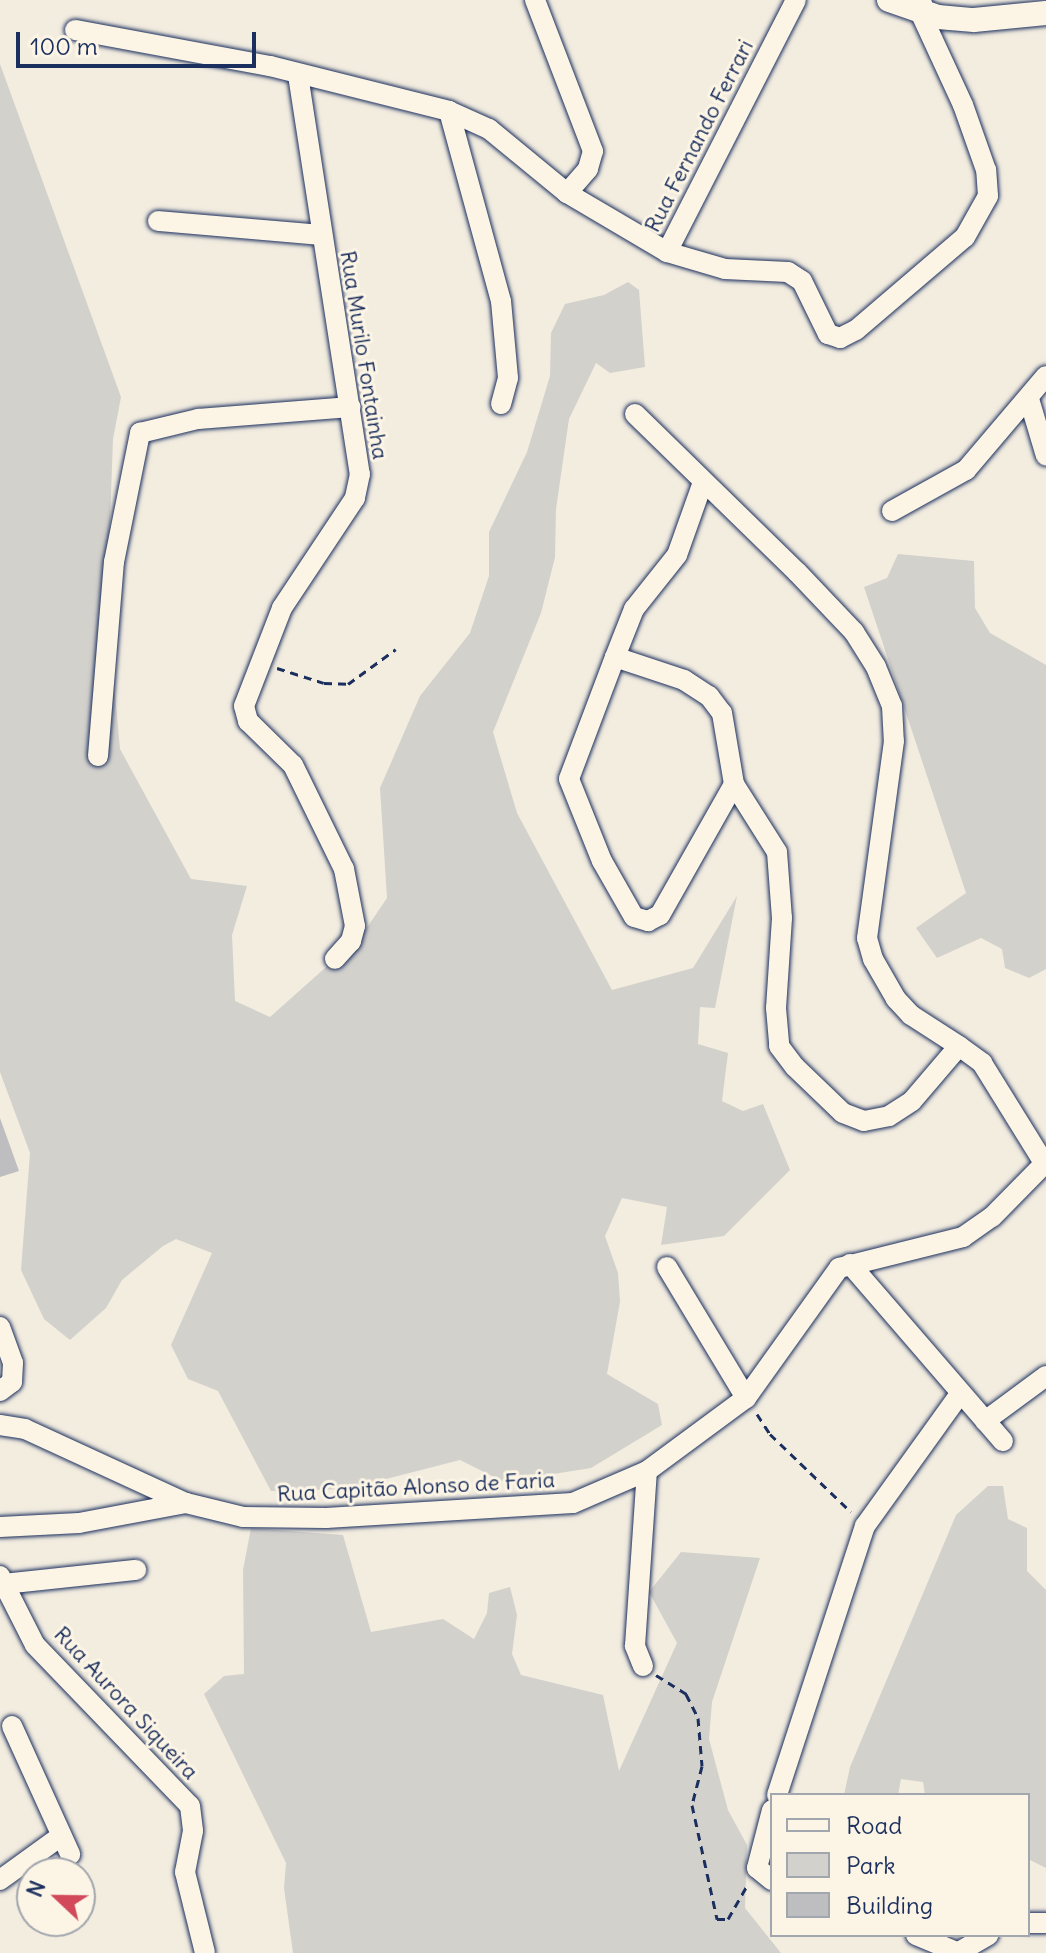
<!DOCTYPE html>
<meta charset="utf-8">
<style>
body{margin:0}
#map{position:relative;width:1046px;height:1953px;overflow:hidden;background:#f3ede0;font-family:Delius,sans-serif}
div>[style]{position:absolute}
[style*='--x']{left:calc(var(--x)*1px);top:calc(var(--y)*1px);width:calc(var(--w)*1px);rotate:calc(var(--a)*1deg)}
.green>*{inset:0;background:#d3d1cc}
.building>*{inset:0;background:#bebec0}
.path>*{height:3px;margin-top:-1.5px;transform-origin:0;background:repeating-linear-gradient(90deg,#1b2f5e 0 8px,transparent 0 14px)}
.roads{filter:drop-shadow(0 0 2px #1b2f5e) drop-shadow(0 0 2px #1b2f5e)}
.minor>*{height:20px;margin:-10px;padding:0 10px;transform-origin:10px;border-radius:10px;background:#fcf5e5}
.major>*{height:24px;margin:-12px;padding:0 12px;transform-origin:12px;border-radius:12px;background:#fcf5e5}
span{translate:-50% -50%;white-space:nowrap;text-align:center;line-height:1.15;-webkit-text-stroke:6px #fcf5e5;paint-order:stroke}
.street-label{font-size:22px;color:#1b2f5e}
.legend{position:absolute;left:770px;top:1793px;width:260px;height:144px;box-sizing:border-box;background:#fcf5e5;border:2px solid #a2a6af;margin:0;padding:10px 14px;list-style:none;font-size:24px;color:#1b2f5e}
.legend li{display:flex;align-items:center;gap:16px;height:40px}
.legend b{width:40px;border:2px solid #a2a6af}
.north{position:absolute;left:16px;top:1857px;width:80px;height:80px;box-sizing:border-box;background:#fcf5e5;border:2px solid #a2a6af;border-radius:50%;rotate:292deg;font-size:22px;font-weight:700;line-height:32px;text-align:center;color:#1b2f5e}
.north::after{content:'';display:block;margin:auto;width:28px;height:36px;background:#d1495b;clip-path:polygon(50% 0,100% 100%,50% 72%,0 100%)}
.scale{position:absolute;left:16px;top:32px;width:240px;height:36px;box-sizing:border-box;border:4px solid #1b2f5e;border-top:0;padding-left:10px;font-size:24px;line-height:28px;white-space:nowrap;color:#1b2f5e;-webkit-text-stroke:6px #fcf5e5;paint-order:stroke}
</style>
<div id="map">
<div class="green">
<i style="clip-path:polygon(0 64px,121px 397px,113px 439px,107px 606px,120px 749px,191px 879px,247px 886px,232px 935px,235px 1001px,270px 1017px,362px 935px,387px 898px,380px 788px,420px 696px,470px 633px,489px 576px,489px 532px,527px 452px,550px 376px,551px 333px,565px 304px,604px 295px,628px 282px,639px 290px,645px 367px,610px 373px,596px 363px,569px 419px,556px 509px,555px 557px,541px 613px,493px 732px,517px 813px,612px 990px,693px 968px,737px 896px,715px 1008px,700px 1007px,698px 1044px,728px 1053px,722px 1101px,743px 1111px,763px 1104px,790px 1170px,724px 1236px,661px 1245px,667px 1207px,622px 1198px,605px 1236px,618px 1273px,620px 1302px,607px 1374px,658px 1404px,662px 1425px,591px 1468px,504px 1482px,460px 1460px,347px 1489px,271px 1491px,218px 1391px,188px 1379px,171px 1345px,212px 1253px,176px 1239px,163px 1246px,122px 1280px,106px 1308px,70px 1340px,44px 1319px,21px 1270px,30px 1153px,0 1072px)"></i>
<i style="clip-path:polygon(898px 554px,974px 561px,975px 608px,990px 633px,1046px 665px,1046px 969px,1029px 978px,1005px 968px,1002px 949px,981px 938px,937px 958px,916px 928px,966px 893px,864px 587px,887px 578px)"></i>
<i style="clip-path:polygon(988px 1486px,1003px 1486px,1008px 1519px,1027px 1528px,1027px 1571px,1046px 1590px,1046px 1868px,1028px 1859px,1028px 1795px,925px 1795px,923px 1782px,901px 1779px,898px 1795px,844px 1795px,850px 1767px,956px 1515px)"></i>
<i style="clip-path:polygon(251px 1528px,343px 1535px,371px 1632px,443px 1619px,474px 1639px,487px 1613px,489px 1593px,510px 1587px,517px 1615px,512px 1654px,521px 1675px,603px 1695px,619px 1771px,677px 1643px,649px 1592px,681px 1552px,760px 1558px,712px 1702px,709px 1739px,728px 1810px,747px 1845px,745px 1908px,781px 1953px,293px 1953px,284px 1888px,286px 1863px,204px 1694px,224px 1676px,244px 1674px,243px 1570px)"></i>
</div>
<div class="building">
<i style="clip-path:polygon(0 1118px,19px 1171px,0 1177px)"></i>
</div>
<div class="path">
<i style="--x:277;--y:668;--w:49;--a:17.7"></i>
<i style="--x:324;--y:683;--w:24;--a:2"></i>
<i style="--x:348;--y:684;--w:59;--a:-36.1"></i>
<i style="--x:757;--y:1414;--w:24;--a:57"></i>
<i style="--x:770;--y:1434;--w:112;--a:43.9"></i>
<i style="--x:656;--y:1675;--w:36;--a:32"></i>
<i style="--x:686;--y:1694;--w:27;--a:63"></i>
<i style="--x:698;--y:1718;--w:48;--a:85.2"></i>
<i style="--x:702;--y:1766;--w:40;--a:104.4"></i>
<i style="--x:692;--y:1805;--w:117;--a:77.6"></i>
<i style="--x:717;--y:1919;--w:11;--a:0"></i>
<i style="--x:728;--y:1919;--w:40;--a:-60.3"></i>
</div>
<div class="roads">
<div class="minor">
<i style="--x:535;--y:0;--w:162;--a:69"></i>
<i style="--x:593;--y:151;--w:19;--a:106"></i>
<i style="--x:588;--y:169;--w:32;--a:131"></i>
<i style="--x:75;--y:30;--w:198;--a:10.5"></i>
<i style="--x:270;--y:66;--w:185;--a:14.1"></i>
<i style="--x:449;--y:111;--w:44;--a:24.2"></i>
<i style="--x:489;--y:129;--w:101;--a:39.4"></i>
<i style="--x:567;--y:193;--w:116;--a:30.5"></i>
<i style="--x:667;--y:252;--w:60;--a:16.3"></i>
<i style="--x:725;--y:269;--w:63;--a:2.7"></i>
<i style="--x:788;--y:272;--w:17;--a:33"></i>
<i style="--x:802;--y:281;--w:59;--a:63.9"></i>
<i style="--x:828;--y:334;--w:13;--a:18"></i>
<i style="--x:840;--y:338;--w:18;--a:-27"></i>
<i style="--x:856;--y:330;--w:143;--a:-40.5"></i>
<i style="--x:965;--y:237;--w:47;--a:-60.7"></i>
<i style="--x:988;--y:196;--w:26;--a:-94"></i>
<i style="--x:986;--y:170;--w:69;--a:-109.5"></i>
<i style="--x:963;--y:105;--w:102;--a:-114.8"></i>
<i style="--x:920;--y:12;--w:9;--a:-77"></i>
<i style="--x:298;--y:75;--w:404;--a:81.2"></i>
<i style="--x:360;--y:474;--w:25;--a:102"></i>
<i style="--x:355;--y:498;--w:132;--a:123.6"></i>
<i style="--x:282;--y:608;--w:105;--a:111.2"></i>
<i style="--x:244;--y:706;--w:16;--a:75"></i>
<i style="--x:248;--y:721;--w:63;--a:44.4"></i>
<i style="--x:293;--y:765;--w:116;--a:63.9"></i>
<i style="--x:344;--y:869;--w:58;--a:79.1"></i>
<i style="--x:355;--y:926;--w:16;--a:105"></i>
<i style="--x:351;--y:941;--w:24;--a:132"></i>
<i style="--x:449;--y:111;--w:197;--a:74.7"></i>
<i style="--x:501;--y:301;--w:77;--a:84.8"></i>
<i style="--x:508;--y:378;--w:27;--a:105"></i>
<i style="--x:158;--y:221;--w:163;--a:4.9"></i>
<i style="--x:667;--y:252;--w:283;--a:-62.9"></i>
<i style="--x:1029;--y:399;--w:59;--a:73.4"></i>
<i style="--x:635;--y:414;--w:226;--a:44.3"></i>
<i style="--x:797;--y:572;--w:83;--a:46.5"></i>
<i style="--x:854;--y:632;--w:41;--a:57.8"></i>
<i style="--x:876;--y:667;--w:42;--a:67.7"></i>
<i style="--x:892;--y:706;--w:35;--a:87"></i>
<i style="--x:894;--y:741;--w:199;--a:97.8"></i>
<i style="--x:867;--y:938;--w:22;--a:74"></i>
<i style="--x:873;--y:959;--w:46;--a:60.1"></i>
<i style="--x:896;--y:999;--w:22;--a:47"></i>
<i style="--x:911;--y:1015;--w:57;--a:32.9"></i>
<i style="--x:703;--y:482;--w:77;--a:109.6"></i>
<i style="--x:677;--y:555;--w:69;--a:128.5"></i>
<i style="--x:634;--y:609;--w:52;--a:111.6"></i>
<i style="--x:615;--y:657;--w:73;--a:18.4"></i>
<i style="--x:684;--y:680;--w:30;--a:33"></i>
<i style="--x:709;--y:696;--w:21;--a:53"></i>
<i style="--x:722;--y:713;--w:72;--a:80.4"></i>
<i style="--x:892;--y:511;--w:85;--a:-29"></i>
<i style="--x:966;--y:470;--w:123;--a:-49.6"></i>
<i style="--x:615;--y:657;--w:130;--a:110.7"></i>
<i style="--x:569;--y:779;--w:88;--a:68.1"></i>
<i style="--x:602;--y:861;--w:64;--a:60.3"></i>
<i style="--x:634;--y:917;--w:15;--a:16"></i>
<i style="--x:648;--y:921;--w:13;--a:-27"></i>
<i style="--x:660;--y:915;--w:150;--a:-60.5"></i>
<i style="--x:734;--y:784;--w:80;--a:57.7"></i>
<i style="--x:777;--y:852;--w:66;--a:85.7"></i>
<i style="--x:782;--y:918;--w:90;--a:93.8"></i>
<i style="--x:776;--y:1008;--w:38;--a:85"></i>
<i style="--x:779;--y:1046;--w:26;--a:53"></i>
<i style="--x:795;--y:1067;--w:66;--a:43.8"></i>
<i style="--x:843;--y:1113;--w:22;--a:21"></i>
<i style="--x:864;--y:1121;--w:25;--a:-11"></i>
<i style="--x:889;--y:1116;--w:27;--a:-33"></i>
<i style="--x:912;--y:1101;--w:72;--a:-49.5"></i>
<i style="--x:959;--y:1046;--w:29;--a:36"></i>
<i style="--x:982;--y:1063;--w:118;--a:58.2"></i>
<i style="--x:98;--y:756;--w:195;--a:-85.3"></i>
<i style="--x:114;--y:562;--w:132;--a:-78.6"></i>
<i style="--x:140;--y:433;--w:60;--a:-13.6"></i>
<i style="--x:198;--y:419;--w:153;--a:-4.5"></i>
<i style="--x:850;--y:1264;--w:234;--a:49.2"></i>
<i style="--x:667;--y:1267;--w:153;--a:58.9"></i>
<i style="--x:0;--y:1327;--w:38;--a:70"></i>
<i style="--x:13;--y:1363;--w:19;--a:93"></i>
<i style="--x:12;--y:1382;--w:15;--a:143"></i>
<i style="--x:985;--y:1421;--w:76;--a:-36.4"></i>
<i style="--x:0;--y:1425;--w:25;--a:9"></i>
<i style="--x:25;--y:1429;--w:177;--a:24.7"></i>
<i style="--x:186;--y:1503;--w:59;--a:13.8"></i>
<i style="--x:243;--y:1517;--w:83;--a:0.7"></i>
<i style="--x:326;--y:1518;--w:247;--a:-3.5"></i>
<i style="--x:573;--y:1503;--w:81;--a:-23.4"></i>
<i style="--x:647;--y:1471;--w:123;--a:-36.4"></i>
<i style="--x:746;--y:1398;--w:160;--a:-54.4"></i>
<i style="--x:839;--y:1268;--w:128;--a:-14"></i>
<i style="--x:963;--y:1237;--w:35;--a:-35"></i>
<i style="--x:992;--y:1217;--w:77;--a:-45.5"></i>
<i style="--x:0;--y:1527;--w:79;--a:-2.9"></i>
<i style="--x:79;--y:1523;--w:109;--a:-10.6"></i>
<i style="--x:0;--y:1576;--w:77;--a:63.1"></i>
<i style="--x:35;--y:1645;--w:223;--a:46.1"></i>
<i style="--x:190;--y:1806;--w:25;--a:83"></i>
<i style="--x:193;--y:1831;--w:42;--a:101"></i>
<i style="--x:185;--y:1872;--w:83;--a:76.1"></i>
<i style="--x:4;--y:1584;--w:133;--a:-6.1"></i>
<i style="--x:643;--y:1666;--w:22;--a:-112"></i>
<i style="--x:635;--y:1646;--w:175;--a:-86.1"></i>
<i style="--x:12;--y:1726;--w:141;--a:65.6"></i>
<i style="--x:777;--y:1795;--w:283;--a:-71.9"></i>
<i style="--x:865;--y:1526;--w:163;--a:-54.3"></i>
<i style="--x:772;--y:1810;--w:60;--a:104.5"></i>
<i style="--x:757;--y:1868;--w:19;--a:39"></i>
<i style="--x:0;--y:1880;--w:75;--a:-35.8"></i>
<i style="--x:1028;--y:1923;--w:18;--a:0"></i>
<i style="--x:916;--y:1935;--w:47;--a:22.7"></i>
<i style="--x:959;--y:1952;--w:34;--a:-30"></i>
</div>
<div class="major">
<i style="--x:889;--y:0;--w:52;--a:19.1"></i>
<i style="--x:938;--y:17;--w:36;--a:5"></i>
<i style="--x:974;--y:20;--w:72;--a:-5.6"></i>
</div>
</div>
<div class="street-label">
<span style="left:699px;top:136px;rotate:-63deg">Rua Fernando Ferrari</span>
<span style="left:364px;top:355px;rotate:81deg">Rua Murilo Fontainha</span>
<span style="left:416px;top:1487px;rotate:-3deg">Rua Capitão Alonso de Faria</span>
<span style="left:126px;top:1703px;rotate:47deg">Rua Aurora Siqueira</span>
</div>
<ul class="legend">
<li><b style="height:10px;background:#fcf5e5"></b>Road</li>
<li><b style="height:22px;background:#d3d1cc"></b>Park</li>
<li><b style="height:22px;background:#bebec0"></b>Building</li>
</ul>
<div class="north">N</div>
<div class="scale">100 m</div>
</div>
